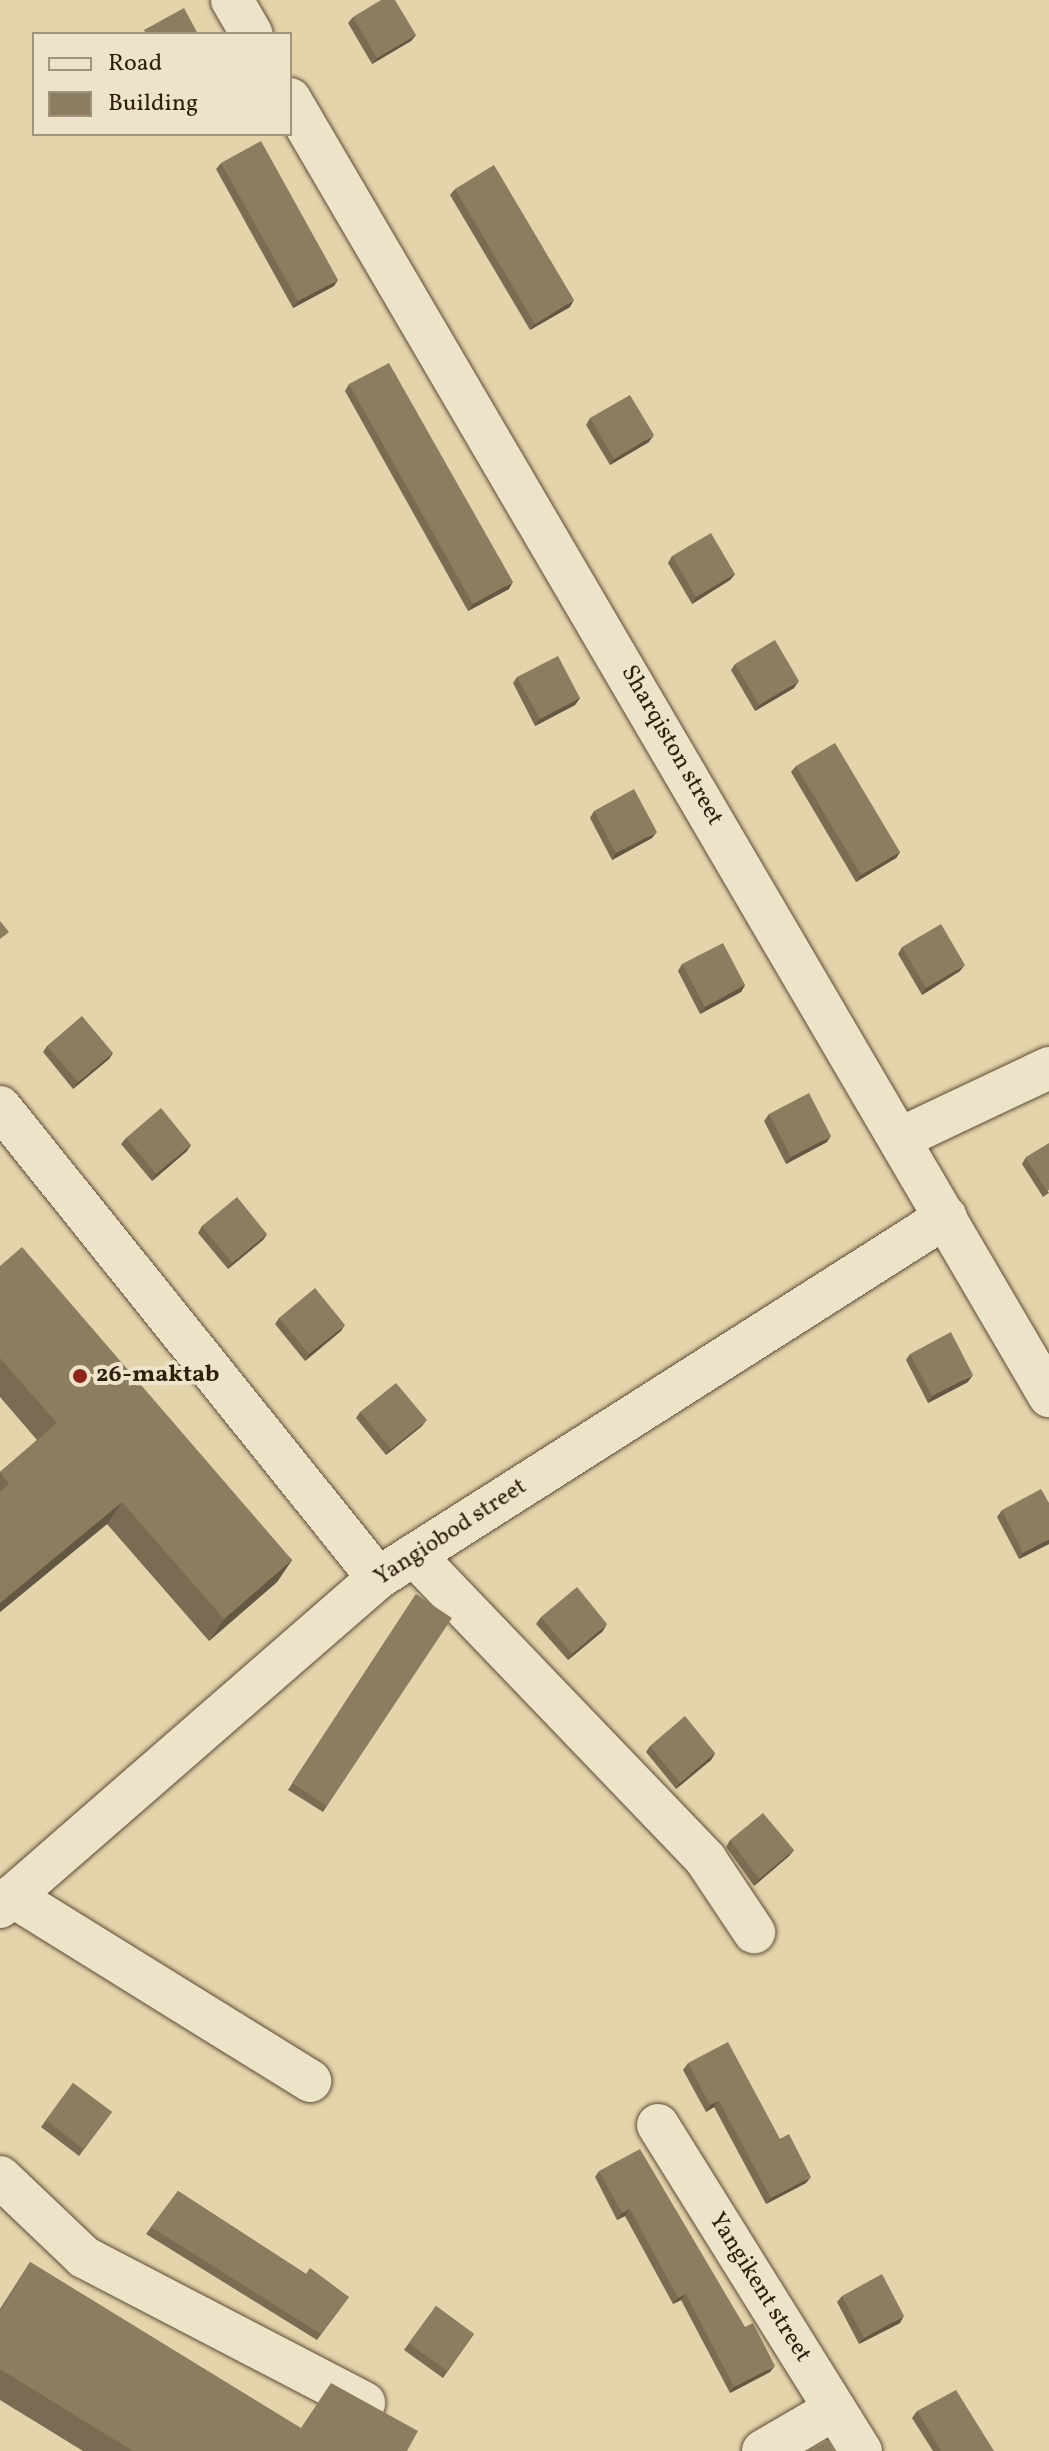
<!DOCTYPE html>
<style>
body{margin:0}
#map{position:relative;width:1049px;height:2451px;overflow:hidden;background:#e4d4ab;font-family:Vollkorn,serif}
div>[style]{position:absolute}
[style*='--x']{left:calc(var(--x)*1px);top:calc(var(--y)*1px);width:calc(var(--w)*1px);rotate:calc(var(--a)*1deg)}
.roads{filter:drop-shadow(0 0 2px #5c4c35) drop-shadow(0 0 2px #5c4c35)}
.minor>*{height:42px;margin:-21px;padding:0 21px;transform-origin:21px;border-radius:21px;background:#ede3c8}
.wall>*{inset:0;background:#796c53}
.shaded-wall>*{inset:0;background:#635843}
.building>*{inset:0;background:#8d7d60}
.dots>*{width:22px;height:22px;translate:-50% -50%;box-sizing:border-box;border:4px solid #ede3c8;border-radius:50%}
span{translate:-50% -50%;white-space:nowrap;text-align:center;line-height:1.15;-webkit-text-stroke:8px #ede3c8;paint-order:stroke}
.street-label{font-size:24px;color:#2e1e0e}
.poi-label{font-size:24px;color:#2e1e0e;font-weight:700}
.left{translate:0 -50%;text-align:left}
.legend{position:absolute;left:32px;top:32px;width:260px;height:104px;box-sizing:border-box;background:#ede3c8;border:2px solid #a1947e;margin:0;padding:10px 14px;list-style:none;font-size:24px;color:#2e1e0e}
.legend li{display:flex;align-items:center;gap:16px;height:40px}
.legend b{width:40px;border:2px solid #a1947e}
</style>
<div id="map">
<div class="roads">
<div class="minor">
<i style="--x:232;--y:0;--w:39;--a:60"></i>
<i style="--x:290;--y:99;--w:1503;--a:59.66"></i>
<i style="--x:0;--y:1107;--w:604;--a:51.25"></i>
<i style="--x:901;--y:1138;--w:164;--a:-25.3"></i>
<i style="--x:414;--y:1555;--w:422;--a:46.2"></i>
<i style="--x:706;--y:1860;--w:87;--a:56.3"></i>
<i style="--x:12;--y:1896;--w:351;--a:31.8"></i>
<i style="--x:0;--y:1907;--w:501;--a:-41.04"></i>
<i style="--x:378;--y:1578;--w:673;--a:-32.44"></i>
<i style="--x:658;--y:2125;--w:384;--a:58.1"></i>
<i style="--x:0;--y:2177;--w:116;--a:43.6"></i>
<i style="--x:84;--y:2257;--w:316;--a:27.5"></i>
<i style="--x:763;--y:2451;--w:83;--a:-30.3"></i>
</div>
</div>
<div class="wall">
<i style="clip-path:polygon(353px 17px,416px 35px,411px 41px,372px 64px,348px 23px)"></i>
<i style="clip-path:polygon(221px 163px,334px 286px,293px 308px,216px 169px)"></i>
<i style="clip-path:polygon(455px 189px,570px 307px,530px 330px,450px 195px)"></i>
<i style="clip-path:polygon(349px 384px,509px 589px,468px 611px,345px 391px)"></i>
<i style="clip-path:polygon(590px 418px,649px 442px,610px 465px,586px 425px)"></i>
<i style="clip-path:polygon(672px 556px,735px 574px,730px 580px,692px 604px,668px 563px)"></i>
<i style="clip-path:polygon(735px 664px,794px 688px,755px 711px,731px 670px)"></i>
<i style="clip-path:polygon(517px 677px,580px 698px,575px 705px,535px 726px,513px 683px)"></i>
<i style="clip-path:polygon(796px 766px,900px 852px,896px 858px,856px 882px,791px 772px)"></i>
<i style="clip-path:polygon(594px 811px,652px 838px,612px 860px,590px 818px)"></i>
<i style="clip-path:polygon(902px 947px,960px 971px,922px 995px,898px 954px)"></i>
<i style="clip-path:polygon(682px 964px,745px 985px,741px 992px,700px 1014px,678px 971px)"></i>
<i style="clip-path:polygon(47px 1046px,113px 1053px,109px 1059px,73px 1089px,43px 1052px)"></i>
<i style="clip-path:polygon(769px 1114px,827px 1142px,786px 1164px,764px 1121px)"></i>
<i style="clip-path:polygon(126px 1138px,191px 1145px,187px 1151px,152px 1181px,121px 1144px)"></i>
<i style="clip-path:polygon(1026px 1157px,1049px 1193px,1043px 1197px,1022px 1164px)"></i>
<i style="clip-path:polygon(202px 1226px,267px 1234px,263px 1240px,228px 1269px,198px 1233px)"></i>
<i style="clip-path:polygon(0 1266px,292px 1560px,277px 1582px,209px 1641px,107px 1524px,0 1612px,0 1472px,37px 1440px,0 1397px)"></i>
<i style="clip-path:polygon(279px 1318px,341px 1331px,305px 1361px,275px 1324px)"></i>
<i style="clip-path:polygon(910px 1354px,968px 1382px,928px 1403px,906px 1360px)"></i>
<i style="clip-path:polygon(360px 1412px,422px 1426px,386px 1455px,356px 1418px)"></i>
<i style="clip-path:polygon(1002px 1510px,1049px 1544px,1019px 1559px,997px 1517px)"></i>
<i style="clip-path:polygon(416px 1594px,327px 1806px,323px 1812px,288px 1790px)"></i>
<i style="clip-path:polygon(541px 1617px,603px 1631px,568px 1660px,536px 1624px)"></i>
<i style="clip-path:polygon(650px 1746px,715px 1753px,711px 1760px,676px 1789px,646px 1752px)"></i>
<i style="clip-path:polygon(730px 1840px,794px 1850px,789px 1856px,754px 1886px,726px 1847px)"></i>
<i style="clip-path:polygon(688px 2063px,780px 2139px,806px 2183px,766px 2204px,714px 2107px,706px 2112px,683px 2070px)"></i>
<i style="clip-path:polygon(73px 2083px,112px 2112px,79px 2156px,41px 2127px)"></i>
<i style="clip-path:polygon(599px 2171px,770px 2372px,730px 2393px,681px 2300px,673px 2304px,625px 2216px,617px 2220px,595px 2177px)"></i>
<i style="clip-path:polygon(178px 2191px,306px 2274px,349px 2297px,317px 2340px,146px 2234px)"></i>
<i style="clip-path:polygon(30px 2262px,300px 2428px,407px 2451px,83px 2451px,0 2400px,0 2309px)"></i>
<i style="clip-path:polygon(842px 2296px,900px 2323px,859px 2344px,837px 2302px)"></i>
<i style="clip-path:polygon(436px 2306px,474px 2334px,443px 2378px,404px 2350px)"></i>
<i style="clip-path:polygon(917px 2411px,994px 2451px,933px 2451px,912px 2418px)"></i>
</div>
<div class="shaded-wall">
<i style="clip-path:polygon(416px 35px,411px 41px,372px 64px,377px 58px)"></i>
<i style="clip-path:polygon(338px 280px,334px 286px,293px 308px,298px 301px)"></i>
<i style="clip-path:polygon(574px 300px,570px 307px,530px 330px,535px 324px)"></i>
<i style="clip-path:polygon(654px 435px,649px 442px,610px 465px,614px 459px)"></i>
<i style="clip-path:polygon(735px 574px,730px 580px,692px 604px,696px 597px)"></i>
<i style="clip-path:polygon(513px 582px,509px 589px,468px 611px,473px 604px)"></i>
<i style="clip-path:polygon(799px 681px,794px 688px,755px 711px,759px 705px)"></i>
<i style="clip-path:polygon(580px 698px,575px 705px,535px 726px,540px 719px)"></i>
<i style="clip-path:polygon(657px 832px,652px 838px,612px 860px,616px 853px)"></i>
<i style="clip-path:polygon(900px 852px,896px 858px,856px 882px,861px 875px)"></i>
<i style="clip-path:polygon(965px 965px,960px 971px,922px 995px,926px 988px)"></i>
<i style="clip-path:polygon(745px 985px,741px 992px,700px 1014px,705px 1007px)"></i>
<i style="clip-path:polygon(113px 1053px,109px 1059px,73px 1089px,78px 1082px)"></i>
<i style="clip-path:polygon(831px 1136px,827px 1142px,786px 1164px,791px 1157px)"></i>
<i style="clip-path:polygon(191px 1145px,187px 1151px,152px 1181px,156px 1174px)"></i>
<i style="clip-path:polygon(267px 1234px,263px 1240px,228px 1269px,232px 1263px)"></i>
<i style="clip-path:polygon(345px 1325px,341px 1331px,305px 1361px,309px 1354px)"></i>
<i style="clip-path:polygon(973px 1375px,968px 1382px,928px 1403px,932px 1396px)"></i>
<i style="clip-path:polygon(427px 1420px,422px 1426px,386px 1455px,391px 1449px)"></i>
<i style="clip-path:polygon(122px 1502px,107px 1524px,0 1612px,0 1603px)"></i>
<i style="clip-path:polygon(1049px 1539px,1049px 1544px,1019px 1559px,1023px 1553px)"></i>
<i style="clip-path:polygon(292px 1560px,277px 1582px,209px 1641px,224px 1619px)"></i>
<i style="clip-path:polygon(607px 1624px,603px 1631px,568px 1660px,572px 1654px)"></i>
<i style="clip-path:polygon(715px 1753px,711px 1760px,676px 1789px,680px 1783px)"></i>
<i style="clip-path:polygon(794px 1850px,789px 1856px,754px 1886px,759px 1879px)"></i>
<i style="clip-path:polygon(719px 2101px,714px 2107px,706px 2112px,710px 2105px)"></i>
<i style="clip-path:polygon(811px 2177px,806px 2183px,766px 2204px,771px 2198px)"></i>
<i style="clip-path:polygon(630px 2209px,625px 2216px,617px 2220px,622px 2213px)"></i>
<i style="clip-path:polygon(686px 2294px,681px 2300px,673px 2304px,678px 2298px)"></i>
<i style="clip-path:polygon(904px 2316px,900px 2323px,859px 2344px,864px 2338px)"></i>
<i style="clip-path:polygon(775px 2366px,770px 2372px,730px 2393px,734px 2387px)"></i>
</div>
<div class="building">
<i style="clip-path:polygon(381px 0,395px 0,416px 35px,377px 58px,353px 17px)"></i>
<i style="clip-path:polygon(184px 8px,198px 34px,146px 34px,144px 30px)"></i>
<i style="clip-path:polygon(261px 141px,338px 280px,298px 301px,221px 163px)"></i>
<i style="clip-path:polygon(494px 165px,574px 300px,535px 324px,455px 189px)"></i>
<i style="clip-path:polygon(389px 363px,513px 582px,473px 604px,349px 384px)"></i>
<i style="clip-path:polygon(630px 395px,654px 435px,614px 459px,590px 418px)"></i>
<i style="clip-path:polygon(711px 533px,735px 574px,696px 597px,672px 556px)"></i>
<i style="clip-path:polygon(775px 640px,799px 681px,759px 705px,735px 664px)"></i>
<i style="clip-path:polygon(558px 656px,580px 698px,540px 719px,517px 677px)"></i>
<i style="clip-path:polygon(835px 743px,900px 852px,861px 875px,796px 766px)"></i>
<i style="clip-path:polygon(634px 789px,657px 832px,616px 853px,594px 811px)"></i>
<i style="clip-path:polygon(0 921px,9px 932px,0 939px)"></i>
<i style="clip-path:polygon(941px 924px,965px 965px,926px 988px,902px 947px)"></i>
<i style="clip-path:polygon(723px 943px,745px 985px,705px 1007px,682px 964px)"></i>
<i style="clip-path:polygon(82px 1016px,113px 1053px,78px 1082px,47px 1046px)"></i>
<i style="clip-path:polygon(809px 1093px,831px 1136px,791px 1157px,769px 1114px)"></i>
<i style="clip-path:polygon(161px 1108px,191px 1145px,156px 1174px,126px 1138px)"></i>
<i style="clip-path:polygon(1049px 1143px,1049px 1190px,1047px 1191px,1026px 1157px)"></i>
<i style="clip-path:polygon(237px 1197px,267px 1234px,232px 1263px,202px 1226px)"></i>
<i style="clip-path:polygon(22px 1247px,292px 1560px,224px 1619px,122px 1502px,0 1603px,0 1492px,9px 1484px,0 1472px,57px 1423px,0 1358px,0 1266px)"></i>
<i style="clip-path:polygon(315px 1288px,345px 1325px,309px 1354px,279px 1318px)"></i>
<i style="clip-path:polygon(951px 1332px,973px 1375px,932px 1396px,910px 1354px)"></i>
<i style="clip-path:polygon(396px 1383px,427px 1420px,391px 1449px,360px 1412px)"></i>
<i style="clip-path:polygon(1041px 1489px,1049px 1503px,1049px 1539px,1023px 1553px,1002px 1510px)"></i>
<i style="clip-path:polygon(577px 1587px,607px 1624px,572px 1654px,541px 1617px)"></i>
<i style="clip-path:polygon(416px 1594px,452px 1618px,327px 1806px,292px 1783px)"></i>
<i style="clip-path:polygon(685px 1716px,715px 1753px,680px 1783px,650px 1746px)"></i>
<i style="clip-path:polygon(763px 1813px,794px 1850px,759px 1879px,730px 1840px)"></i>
<i style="clip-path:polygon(728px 2042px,780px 2139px,789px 2134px,811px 2177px,771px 2198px,719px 2101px,710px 2105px,688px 2063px)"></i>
<i style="clip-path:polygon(73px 2083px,112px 2112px,83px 2149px,46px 2120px)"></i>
<i style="clip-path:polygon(640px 2149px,745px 2327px,753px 2323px,775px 2366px,734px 2387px,686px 2294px,678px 2298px,630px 2209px,622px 2213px,599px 2171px)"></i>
<i style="clip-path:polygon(178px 2191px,306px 2274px,310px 2268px,349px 2297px,321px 2334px,151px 2227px)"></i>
<i style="clip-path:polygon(30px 2262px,301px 2428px,331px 2383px,418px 2431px,407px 2451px,133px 2451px,0 2369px,0 2312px)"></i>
<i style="clip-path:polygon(882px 2274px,904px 2316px,864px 2338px,842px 2296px)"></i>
<i style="clip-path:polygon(436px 2306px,474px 2334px,447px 2371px,409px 2343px)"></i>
<i style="clip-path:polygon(956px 2390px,994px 2451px,941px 2451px,917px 2411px)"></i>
<i style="clip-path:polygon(828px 2440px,834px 2451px,807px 2451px)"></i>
</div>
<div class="dots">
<i style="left:80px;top:1376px;background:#8f2418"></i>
</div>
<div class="street-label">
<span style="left:671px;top:746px;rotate:60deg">Sharqiston street</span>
<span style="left:451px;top:1533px;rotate:-33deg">Yangiobod street</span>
<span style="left:759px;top:2288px;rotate:58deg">Yangikent street</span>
</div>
<div class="poi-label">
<span class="left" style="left:96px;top:1376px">26-maktab</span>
</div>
<ul class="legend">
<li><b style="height:10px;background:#ede3c8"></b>Road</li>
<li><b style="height:22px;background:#8d7d60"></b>Building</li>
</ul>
</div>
